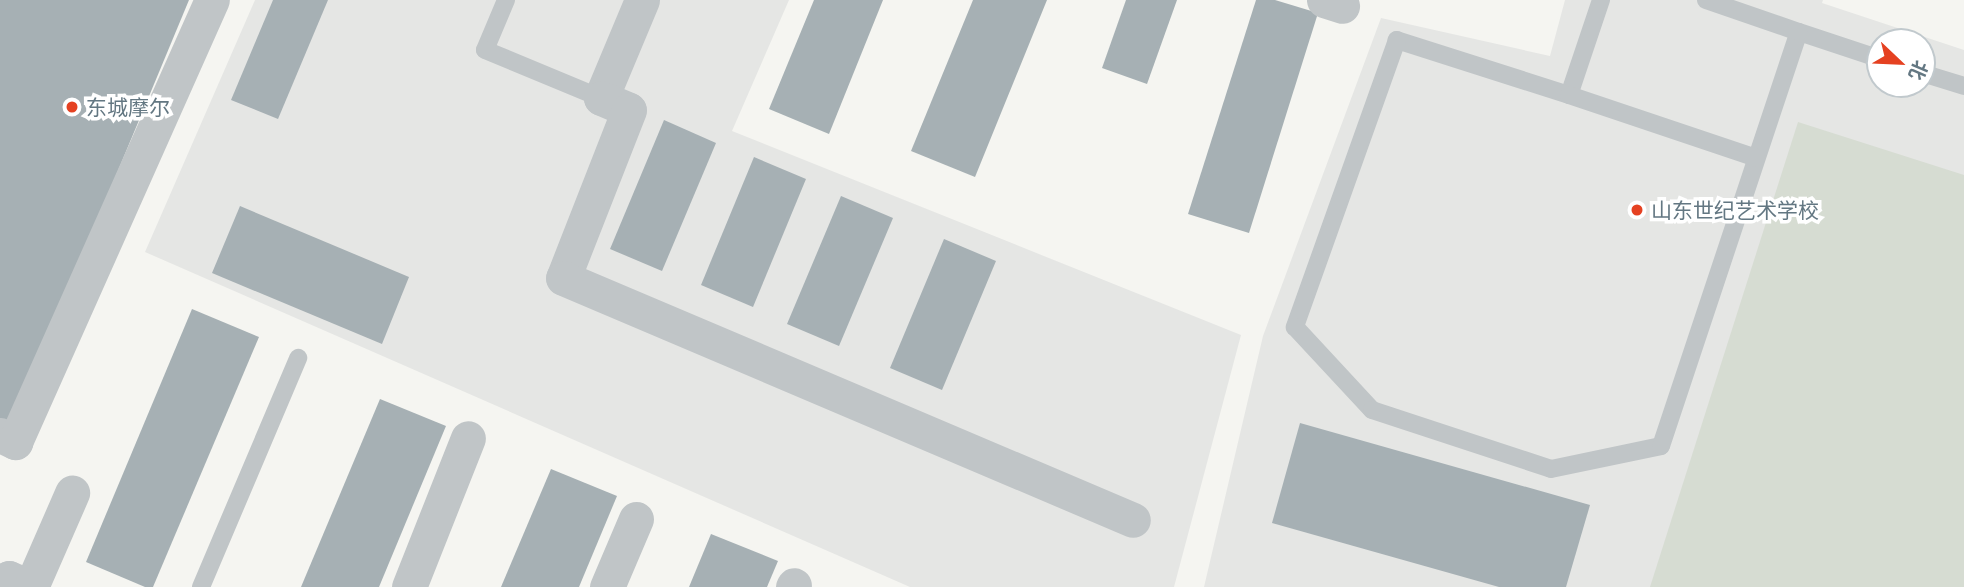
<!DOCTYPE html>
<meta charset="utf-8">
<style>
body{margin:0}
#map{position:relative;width:1964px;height:587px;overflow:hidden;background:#f5f5f1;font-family:Mulish,"Noto Sans SC",sans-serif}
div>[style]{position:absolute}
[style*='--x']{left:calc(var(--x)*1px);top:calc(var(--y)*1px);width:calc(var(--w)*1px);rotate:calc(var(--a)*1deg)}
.built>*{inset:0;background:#e5e6e4}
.green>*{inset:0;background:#d6dcd2}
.building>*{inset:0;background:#a6b0b4}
.service>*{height:18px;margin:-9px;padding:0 9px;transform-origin:9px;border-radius:9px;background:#c0c5c7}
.minor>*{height:35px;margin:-17.5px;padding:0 17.5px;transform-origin:17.5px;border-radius:17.5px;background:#c0c5c7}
.dots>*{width:19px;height:19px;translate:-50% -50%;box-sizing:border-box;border:4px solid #fff;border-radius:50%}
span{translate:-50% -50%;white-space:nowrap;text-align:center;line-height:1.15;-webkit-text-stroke:7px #fff;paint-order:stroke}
.poi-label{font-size:21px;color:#637782}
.left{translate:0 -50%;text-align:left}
.north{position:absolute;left:1866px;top:28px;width:70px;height:70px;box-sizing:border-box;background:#fff;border:2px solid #c1c9cd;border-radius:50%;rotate:113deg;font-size:19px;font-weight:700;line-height:28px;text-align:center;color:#637782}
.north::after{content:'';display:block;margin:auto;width:24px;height:32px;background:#e54121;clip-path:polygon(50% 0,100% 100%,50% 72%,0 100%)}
</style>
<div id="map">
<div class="built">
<i style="clip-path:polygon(255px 0,789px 0,732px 131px,1241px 335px,1174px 587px,910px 587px,145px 252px)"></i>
<i style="clip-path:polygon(evenodd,1565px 0,1823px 0,1822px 3px,1964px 50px,1964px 587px,1204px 587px,1263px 336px,1381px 18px,1550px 56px,1565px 0,1880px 42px,1922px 42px,1922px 84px,1880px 84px,1880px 42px)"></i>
</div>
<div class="green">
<i style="clip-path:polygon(1798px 122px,1964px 175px,1964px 587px,1650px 587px)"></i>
</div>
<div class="building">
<i style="clip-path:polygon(0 0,189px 0,11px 428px,0 424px)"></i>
<i style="clip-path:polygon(273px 0,328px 0,278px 119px,231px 100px)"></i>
<i style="clip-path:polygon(814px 0,883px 0,829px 134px,769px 109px)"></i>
<i style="clip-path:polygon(973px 0,1047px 0,975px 177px,911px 151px)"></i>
<i style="clip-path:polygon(1126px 0,1177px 0,1147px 84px,1102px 68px)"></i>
<i style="clip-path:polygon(1256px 0,1275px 0,1318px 13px,1249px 233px,1188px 214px)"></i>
<i style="clip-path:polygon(664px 120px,716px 143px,662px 271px,610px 249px)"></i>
<i style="clip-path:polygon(754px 157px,806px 179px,753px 307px,701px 285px)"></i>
<i style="clip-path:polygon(841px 196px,893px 218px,839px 346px,787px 324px)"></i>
<i style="clip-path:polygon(240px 206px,409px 277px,382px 344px,212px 273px)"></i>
<i style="clip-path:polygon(944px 239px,996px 261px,942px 390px,890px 368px)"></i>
<i style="clip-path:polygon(192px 309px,259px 337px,153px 587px,145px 587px,86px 562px)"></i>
<i style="clip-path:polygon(380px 399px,446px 426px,379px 587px,301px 587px)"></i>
<i style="clip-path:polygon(1300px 423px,1590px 505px,1566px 587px,1499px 587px,1272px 523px)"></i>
<i style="clip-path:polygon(551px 469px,617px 496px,579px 587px,501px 587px)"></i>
<i style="clip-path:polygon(711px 534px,778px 561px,767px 587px,689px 587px)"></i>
</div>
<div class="service">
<i style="--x:506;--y:0;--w:54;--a:112.8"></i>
<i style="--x:485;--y:50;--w:126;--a:22.5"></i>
<i style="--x:1601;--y:0;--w:100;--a:108.6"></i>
<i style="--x:1569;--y:95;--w:181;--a:-162.3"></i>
<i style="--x:1397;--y:40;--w:305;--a:109.6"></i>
<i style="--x:1295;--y:327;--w:113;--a:47.1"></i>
<i style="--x:1372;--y:410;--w:188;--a:18.2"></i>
<i style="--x:1551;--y:469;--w:112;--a:-11.8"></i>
<i style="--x:1661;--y:446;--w:436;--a:-71.6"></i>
<i style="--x:1799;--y:32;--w:85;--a:18.4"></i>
<i style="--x:1706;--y:0;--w:98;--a:19"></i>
<i style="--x:1922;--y:73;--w:44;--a:17.2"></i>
<i style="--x:1569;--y:95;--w:197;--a:18.6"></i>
<i style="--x:201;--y:587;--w:249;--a:-67"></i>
</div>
<div class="minor">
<i style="--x:642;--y:0;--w:106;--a:112.7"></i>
<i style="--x:601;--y:98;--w:30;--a:23"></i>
<i style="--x:629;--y:110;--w:180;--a:111.4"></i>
<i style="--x:563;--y:278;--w:619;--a:23"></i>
<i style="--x:1324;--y:0;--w:19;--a:18"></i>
<i style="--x:0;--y:435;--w:17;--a:25"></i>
<i style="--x:15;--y:442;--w:484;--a:-66"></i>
<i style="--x:0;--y:583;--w:10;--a:-29"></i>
<i style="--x:9;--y:578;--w:23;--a:23"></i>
<i style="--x:31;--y:587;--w:103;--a:-66.4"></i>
<i style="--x:409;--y:587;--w:160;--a:-68.4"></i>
<i style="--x:607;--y:587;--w:74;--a:-66.9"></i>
<i style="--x:793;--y:587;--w:2;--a:-63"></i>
</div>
<div class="dots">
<i style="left:72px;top:107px;background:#e54121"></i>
<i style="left:1637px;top:210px;background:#e54121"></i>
</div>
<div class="poi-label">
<span class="left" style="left:86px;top:107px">东城摩尔</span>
<span class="left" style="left:1651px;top:210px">山东世纪艺术学校</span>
</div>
<div class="north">北</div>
</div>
